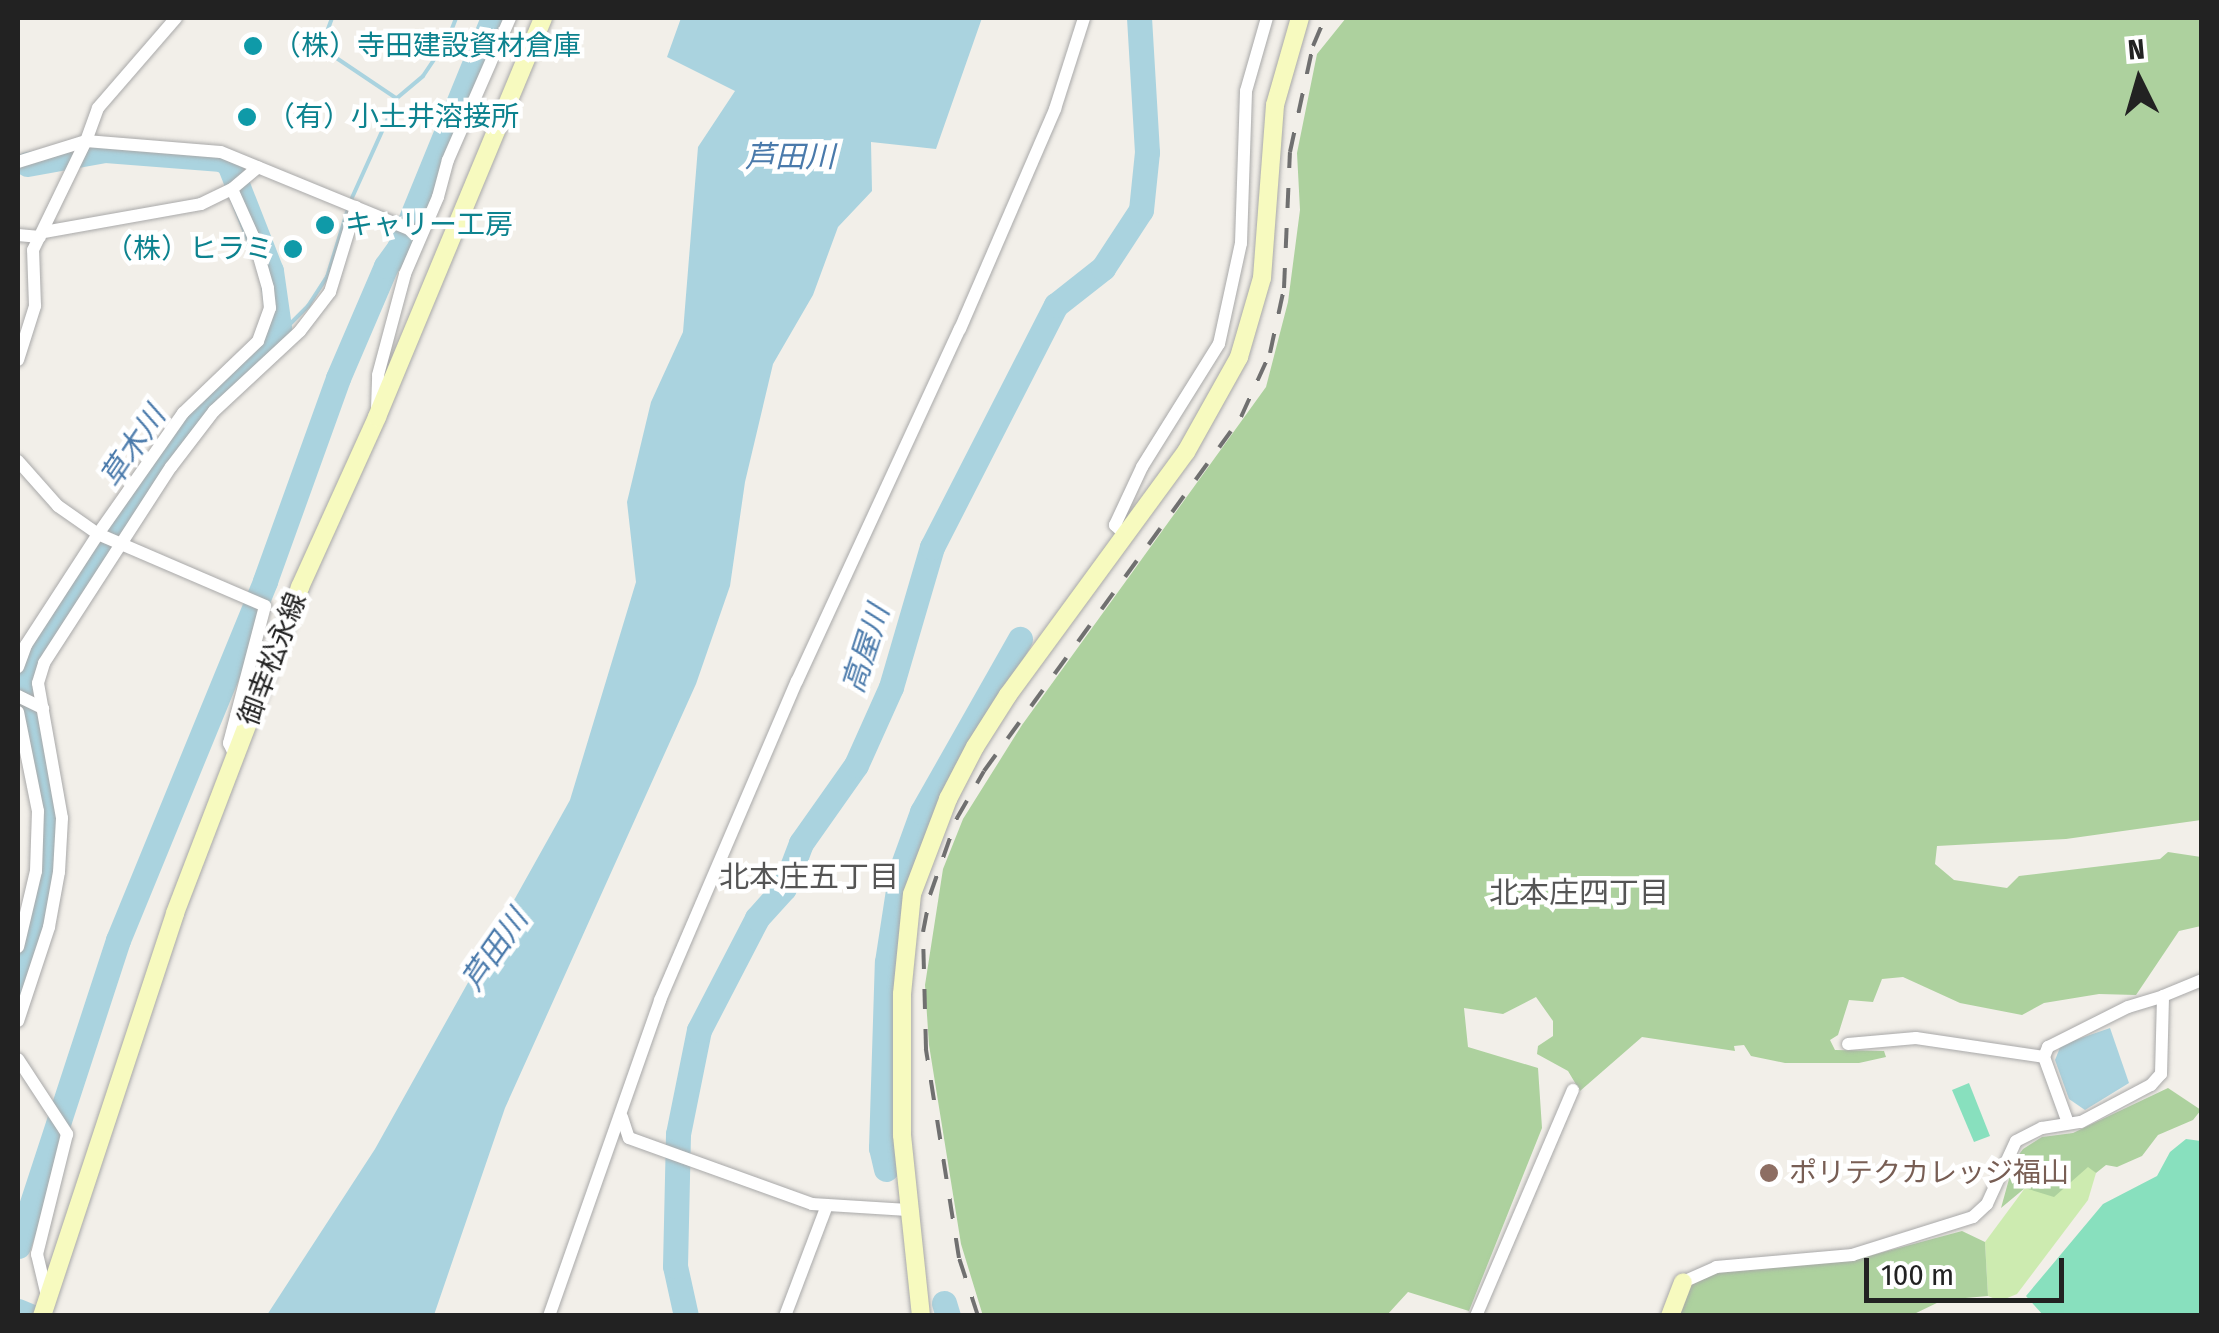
<!DOCTYPE html>
<meta charset="utf-8">
<style>
body{margin:0}
#map{position:relative;width:2219px;height:1333px;overflow:hidden;background:#f2efe9;font-family:"Fira Sans Condensed","Noto Sans JP",sans-serif}
div>[style]{position:absolute}
[style*='--x']{left:calc(var(--x)*1px);top:calc(var(--y)*1px);width:calc(var(--w)*1px);rotate:calc(var(--a)*1deg)}
.grass>*{inset:0;background:#cdebb0}
.forest>*{inset:0;background:#add19e}
.pitch>*{inset:0;background:#88e0be}
.water>*{inset:0;background:#aad3df}
.stream>*{height:4px;margin:-2px;padding:0 2px;transform-origin:2px;border-radius:2px;background:#aad3df}
.river>*{height:25px;margin:-12.5px;padding:0 12.5px;transform-origin:12.5px;border-radius:12.5px;background:#aad3df}
.roads{filter:drop-shadow(0 0 2px #a9a9a9) drop-shadow(0 0 2px #a9a9a9)}
.street>*{height:12px;margin:-6px;padding:0 6px;transform-origin:6px;border-radius:6px;background:#fff}
.secondary>*{height:18px;margin:-9px;padding:0 9px;transform-origin:9px;border-radius:9px;background:#f7fabf}
.rail>*{height:4px;margin-top:-2px;transform-origin:0;background:repeating-linear-gradient(90deg,#707070 0 20px,transparent 0 40px)}
.dots>*{width:28px;height:28px;translate:-50% -50%;box-sizing:border-box;border:5px solid #fff;border-radius:50%}
span{translate:-50% -50%;white-space:nowrap;text-align:center;line-height:1.15;-webkit-text-stroke:9px #fff;paint-order:stroke}
.culture-label{font-size:28px;color:#0d838f}
.left{translate:0 -50%;text-align:left}
.right{translate:-100% -50%;text-align:right}
.street-label{font-size:28px;color:#222}
.education-label{font-size:28px;color:#785e54}
.water-label{font-size:30px;color:#4a7aab;font-style:italic}
.neighbourhood-label{font-size:30px;color:#555}
.frame{position:absolute;inset:0;border:20px solid #222;pointer-events:none}
.north{position:absolute;left:2089px;top:30px;width:100px;height:100px;-webkit-text-stroke:8px #fff;paint-order:stroke;rotate:355deg;font-size:28px;font-weight:700;line-height:40px;text-align:center;color:#222}
.north::after{content:'';display:block;margin:auto;width:35px;height:45px;background:#222;clip-path:polygon(50% 0,100% 100%,50% 72%,0 100%)}
.scale{position:absolute;left:1864px;top:1258px;width:200px;height:45px;box-sizing:border-box;border:5px solid #222;border-top:0;padding-left:12px;font-size:30px;line-height:35px;white-space:nowrap;color:#222;-webkit-text-stroke:8px #fff;paint-order:stroke}
</style>
<div id="map">
<div class="grass">
<i style="clip-path:polygon(2089px 1166px,2096px 1173px,2088px 1200px,2017px 1294px,2000px 1301px,1988px 1296px,1985px 1242px,2025px 1188px)"></i>
</div>
<div class="forest">
<i style="clip-path:polygon(1346px 18px,2201px 18px,2201px 820px,2066px 839px,1937px 846px,1935px 864px,1954px 880px,2007px 888px,2019px 876px,2160px 859px,2168px 852px,2201px 857px,2201px 926px,2179px 931px,2136px 995px,2099px 994px,2044px 1003px,2022px 1015px,1960px 1003px,1903px 977px,1882px 979px,1873px 1002px,1849px 1000px,1838px 1035px,1830px 1040px,1835px 1050px,1884px 1051px,1886px 1057px,1859px 1063px,1785px 1063px,1751px 1056px,1744px 1045px,1734px 1046px,1735px 1051px,1642px 1037px,1580px 1091px,1568px 1071px,1537px 1054px,1538px 1046px,1553px 1036px,1553px 1021px,1536px 997px,1503px 1014px,1464px 1008px,1468px 1047px,1538px 1068px,1542px 1128px,1469px 1311px,1408px 1292px,1387px 1315px,983px 1316px,961px 1244px,929px 1045px,925px 985px,943px 869px,963px 819px,1022px 725px,1266px 387px,1288px 302px,1300px 210px,1297px 153px,1317px 54px)"></i>
<i style="clip-path:polygon(2168px 1088px,2201px 1110px,2193px 1120px,2158px 1135px,2142px 1156px,2117px 1167px,2106px 1165px,2096px 1173px,2088px 1167px,2054px 1197px,2025px 1188px,2001px 1208px,2014px 1161px,2023px 1149px,2042px 1137px,2073px 1133px)"></i>
<i style="clip-path:polygon(1962px 1231px,1985px 1242px,1988px 1296px,1943px 1300px,1912px 1315px,1674px 1316px,1686px 1286px,1719px 1271px,1854px 1260px)"></i>
</div>
<div class="pitch">
<i style="clip-path:polygon(1969px 1083px,1990px 1136px,1974px 1142px,1952px 1090px)"></i>
<i style="clip-path:polygon(2186px 1139px,2201px 1141px,2201px 1315px,2043px 1315px,2026px 1296px,2103px 1204px,2157px 1176px,2170px 1152px)"></i>
</div>
<div class="water">
<i style="clip-path:polygon(681px 18px,982px 18px,936px 149px,871px 142px,872px 191px,838px 227px,813px 295px,773px 364px,745px 482px,730px 586px,696px 684px,505px 1108px,434px 1315px,267px 1315px,375px 1149px,570px 800px,636px 582px,627px 502px,651px 402px,683px 332px,698px 147px,735px 91px,667px 57px)"></i>
<i style="clip-path:polygon(2110px 1028px,2129px 1083px,2085px 1110px,2069px 1099px,2055px 1060px,2061px 1045px)"></i>
</div>
<div class="stream">
<i style="--x:332;--y:18;--w:27;--a:110"></i>
<i style="--x:323;--y:43;--w:9;--a:69"></i>
<i style="--x:326;--y:51;--w:84;--a:33.9"></i>
<i style="--x:351;--y:200;--w:112;--a:-65.7"></i>
<i style="--x:397;--y:98;--w:34;--a:-40"></i>
<i style="--x:423;--y:76;--w:45;--a:-56"></i>
<i style="--x:448;--y:39;--w:22;--a:-69"></i>
<i style="--x:280;--y:334;--w:40;--a:-45"></i>
<i style="--x:308;--y:306;--w:35;--a:-57"></i>
<i style="--x:327;--y:277;--w:71;--a:-72.8"></i>
</div>
<div class="river">
<i style="--x:18;--y:994;--w:96;--a:-74.2"></i>
<i style="--x:44;--y:902;--w:42;--a:-84.6"></i>
<i style="--x:48;--y:860;--w:47;--a:-87.6"></i>
<i style="--x:50;--y:813;--w:128;--a:-99.9"></i>
<i style="--x:28;--y:687;--w:23;--a:-77"></i>
<i style="--x:33;--y:665;--w:31;--a:-65"></i>
<i style="--x:46;--y:637;--w:211;--a:-57.2"></i>
<i style="--x:160;--y:460;--w:66;--a:-52.4"></i>
<i style="--x:200;--y:408;--w:109;--a:-42.8"></i>
<i style="--x:280;--y:334;--w:64;--a:-98.1"></i>
<i style="--x:271;--y:271;--w:115;--a:-111.4"></i>
<i style="--x:229;--y:164;--w:9;--a:-148"></i>
<i style="--x:221;--y:159;--w:116;--a:-175.6"></i>
<i style="--x:105;--y:150;--w:79;--a:169.8"></i>
<i style="--x:886;--y:1169;--w:22;--a:-103"></i>
<i style="--x:881;--y:1148;--w:186;--a:-88.2"></i>
<i style="--x:887;--y:962;--w:93;--a:-81.3"></i>
<i style="--x:901;--y:870;--w:62;--a:-70.1"></i>
<i style="--x:922;--y:812;--w:199;--a:-60.5"></i>
<i style="--x:18;--y:1246;--w:322;--a:-71.9"></i>
<i style="--x:118;--y:940;--w:388;--a:-67.7"></i>
<i style="--x:265;--y:581;--w:216;--a:-70.2"></i>
<i style="--x:338;--y:378;--w:122;--a:-66.8"></i>
<i style="--x:386;--y:266;--w:22;--a:-54"></i>
<i style="--x:399;--y:248;--w:248;--a:-67.8"></i>
<i style="--x:944;--y:1303;--w:14;--a:73"></i>
<i style="--x:18;--y:1311;--w:13;--a:23"></i>
<i style="--x:686;--y:1316;--w:51;--a:-102.4"></i>
<i style="--x:675;--y:1266;--w:132;--a:-88.7"></i>
<i style="--x:678;--y:1134;--w:106;--a:-78.6"></i>
<i style="--x:699;--y:1030;--w:126;--a:-62.6"></i>
<i style="--x:757;--y:918;--w:40;--a:-48"></i>
<i style="--x:784;--y:888;--w:48;--a:-69.3"></i>
<i style="--x:801;--y:843;--w:95;--a:-54.8"></i>
<i style="--x:856;--y:765;--w:85;--a:-65.8"></i>
<i style="--x:891;--y:687;--w:146;--a:-73.7"></i>
<i style="--x:932;--y:547;--w:272;--a:-62.9"></i>
<i style="--x:1056;--y:305;--w:60;--a:-38.2"></i>
<i style="--x:1103;--y:268;--w:69;--a:-56.8"></i>
<i style="--x:1141;--y:210;--w:58;--a:-84.1"></i>
<i style="--x:1147;--y:152;--w:134;--a:-93.4"></i>
</div>
<div class="roads">
<div class="street">
<i style="--x:18;--y:162;--w:71;--a:-17.2"></i>
<i style="--x:86;--y:141;--w:135;--a:4.7"></i>
<i style="--x:221;--y:152;--w:216;--a:22.3"></i>
<i style="--x:44;--y:232;--w:159;--a:-10.1"></i>
<i style="--x:201;--y:204;--w:34;--a:-26"></i>
<i style="--x:232;--y:189;--w:34;--a:-40"></i>
<i style="--x:18;--y:235;--w:22;--a:5"></i>
<i style="--x:18;--y:360;--w:57;--a:-72.5"></i>
<i style="--x:35;--y:306;--w:56;--a:-92"></i>
<i style="--x:33;--y:250;--w:121;--a:-64.1"></i>
<i style="--x:86;--y:141;--w:35;--a:-70"></i>
<i style="--x:98;--y:108;--w:119;--a:-49.1"></i>
<i style="--x:377;--y:409;--w:34;--a:-88"></i>
<i style="--x:378;--y:375;--w:105;--a:-75"></i>
<i style="--x:405;--y:274;--w:84;--a:-66.8"></i>
<i style="--x:438;--y:197;--w:38;--a:-75"></i>
<i style="--x:448;--y:160;--w:155;--a:-66.4"></i>
<i style="--x:18;--y:461;--w:60;--a:48.4"></i>
<i style="--x:58;--y:506;--w:49;--a:35"></i>
<i style="--x:98;--y:534;--w:182;--a:23.3"></i>
<i style="--x:265;--y:606;--w:142;--a:104.7"></i>
<i style="--x:229;--y:743;--w:17;--a:65"></i>
<i style="--x:1126;--y:535;--w:15;--a:-138"></i>
<i style="--x:1115;--y:525;--w:64;--a:-65"></i>
<i style="--x:1142;--y:467;--w:145;--a:-58"></i>
<i style="--x:1219;--y:344;--w:103;--a:-77.7"></i>
<i style="--x:1241;--y:243;--w:152;--a:-88.1"></i>
<i style="--x:1246;--y:91;--w:76;--a:-74"></i>
<i style="--x:18;--y:667;--w:23;--a:-70"></i>
<i style="--x:26;--y:645;--w:132;--a:-57"></i>
<i style="--x:98;--y:534;--w:148;--a:-54.9"></i>
<i style="--x:183;--y:413;--w:104;--a:-43.8"></i>
<i style="--x:258;--y:341;--w:35;--a:-70"></i>
<i style="--x:270;--y:308;--w:20;--a:-96"></i>
<i style="--x:268;--y:288;--w:54;--a:-106.1"></i>
<i style="--x:253;--y:236;--w:51;--a:-114.1"></i>
<i style="--x:18;--y:696;--w:28;--a:26"></i>
<i style="--x:18;--y:712;--w:101;--a:78.6"></i>
<i style="--x:38;--y:811;--w:60;--a:91.9"></i>
<i style="--x:36;--y:871;--w:78;--a:103.3"></i>
<i style="--x:18;--y:1021;--w:99;--a:-71.7"></i>
<i style="--x:49;--y:927;--w:56;--a:-79.7"></i>
<i style="--x:59;--y:872;--w:54;--a:-86.8"></i>
<i style="--x:62;--y:818;--w:137;--a:-100.1"></i>
<i style="--x:38;--y:683;--w:21;--a:-73"></i>
<i style="--x:44;--y:663;--w:234;--a:-57.1"></i>
<i style="--x:171;--y:467;--w:71;--a:-52.5"></i>
<i style="--x:214;--y:411;--w:117;--a:-42.9"></i>
<i style="--x:300;--y:331;--w:49;--a:-52.4"></i>
<i style="--x:330;--y:292;--w:89;--a:-73"></i>
<i style="--x:1848;--y:1044;--w:68;--a:-5"></i>
<i style="--x:1916;--y:1038;--w:129;--a:8.4"></i>
<i style="--x:2044;--y:1057;--w:70;--a:70"></i>
<i style="--x:2044;--y:1057;--w:11;--a:-68"></i>
<i style="--x:2048;--y:1047;--w:89;--a:-26.6"></i>
<i style="--x:2128;--y:1007;--w:37;--a:-17"></i>
<i style="--x:18;--y:1059;--w:90;--a:56.8"></i>
<i style="--x:67;--y:1134;--w:124;--a:104"></i>
<i style="--x:37;--y:1254;--w:43;--a:76.6"></i>
<i style="--x:622;--y:1117;--w:22;--a:72"></i>
<i style="--x:629;--y:1138;--w:195;--a:19.8"></i>
<i style="--x:812;--y:1204;--w:96;--a:3.6"></i>
<i style="--x:1683;--y:1282;--w:36;--a:-24"></i>
<i style="--x:1716;--y:1267;--w:137;--a:-5"></i>
<i style="--x:1852;--y:1255;--w:127;--a:-17.4"></i>
<i style="--x:1973;--y:1217;--w:19;--a:-43"></i>
<i style="--x:1987;--y:1204;--w:69;--a:-65.3"></i>
<i style="--x:2016;--y:1141;--w:29;--a:-27"></i>
<i style="--x:2042;--y:1128;--w:39;--a:-9"></i>
<i style="--x:2081;--y:1122;--w:79;--a:-27.9"></i>
<i style="--x:2151;--y:1085;--w:15;--a:-48"></i>
<i style="--x:2161;--y:1074;--w:78;--a:-88.5"></i>
<i style="--x:2163;--y:996;--w:42;--a:-22.3"></i>
<i style="--x:549;--y:1316;--w:335;--a:-70.6"></i>
<i style="--x:660;--y:1000;--w:347;--a:-66.8"></i>
<i style="--x:797;--y:681;--w:388;--a:-65.2"></i>
<i style="--x:960;--y:329;--w:240;--a:-66.6"></i>
<i style="--x:1055;--y:109;--w:96;--a:-72.3"></i>
<i style="--x:785;--y:1316;--w:116;--a:-69.2"></i>
<i style="--x:1476;--y:1316;--w:246;--a:-66.8"></i>
</div>
<div class="secondary">
<i style="--x:42;--y:1316;--w:424;--a:-71.7"></i>
<i style="--x:175;--y:913;--w:349;--a:-69"></i>
<i style="--x:300;--y:587;--w:187;--a:-65.6"></i>
<i style="--x:377;--y:417;--w:432;--a:-67.4"></i>
<i style="--x:921;--y:1316;--w:182;--a:-96"></i>
<i style="--x:902;--y:1135;--w:141;--a:-90"></i>
<i style="--x:902;--y:994;--w:100;--a:-84.3"></i>
<i style="--x:912;--y:894;--w:102;--a:-69.2"></i>
<i style="--x:948;--y:799;--w:59;--a:-62.6"></i>
<i style="--x:975;--y:747;--w:62;--a:-57.6"></i>
<i style="--x:1008;--y:695;--w:301;--a:-53.8"></i>
<i style="--x:1186;--y:452;--w:109;--a:-60.8"></i>
<i style="--x:1239;--y:357;--w:82;--a:-73.8"></i>
<i style="--x:1262;--y:278;--w:173;--a:-85.7"></i>
<i style="--x:1275;--y:105;--w:91;--a:-74"></i>
<i style="--x:1670;--y:1316;--w:36;--a:-69"></i>
</div>
</div>
<div class="rail">
<i style="--x:978;--y:1316;--w:61;--a:-108.1"></i>
<i style="--x:959;--y:1258;--w:212;--a:-99"></i>
<i style="--x:926;--y:1049;--w:117;--a:-91.5"></i>
<i style="--x:923;--y:932;--w:38;--a:-79"></i>
<i style="--x:930;--y:895;--w:82;--a:-70.7"></i>
<i style="--x:957;--y:818;--w:54;--a:-60.1"></i>
<i style="--x:984;--y:771;--w:437;--a:-54"></i>
<i style="--x:1241;--y:417;--w:70;--a:-65.6"></i>
<i style="--x:1270;--y:353;--w:66;--a:-77.8"></i>
<i style="--x:1284;--y:288;--w:136;--a:-87.5"></i>
<i style="--x:1290;--y:152;--w:108;--a:-77.8"></i>
<i style="--x:1313;--y:46;--w:30;--a:-67"></i>
</div>
<div class="dots">
<i style="left:253px;top:46px;background:#0f9aa8"></i>
<i style="left:247px;top:117px;background:#0f9aa8"></i>
<i style="left:325px;top:225px;background:#0f9aa8"></i>
<i style="left:293px;top:249px;background:#0f9aa8"></i>
<i style="left:1769px;top:1173px;background:#8d6e63"></i>
</div>
<div class="culture-label">
<span class="left" style="left:273px;top:46px">（株）寺田建設資材倉庫</span>
<span class="left" style="left:267px;top:117px">（有）小土井溶接所</span>
<span class="left" style="left:345px;top:225px">キャリー工房</span>
<span class="right" style="left:273px;top:249px">（株）ヒラミ</span>
</div>
<div class="street-label">
<span style="left:273px;top:659px;rotate:-69deg">御幸松永線</span>
</div>
<div class="education-label">
<span class="left" style="left:1789px;top:1173px">ポリテクカレッジ福山</span>
</div>
<div class="water-label">
<span style="left:790px;top:157px">芦田川</span>
<span style="left:133px;top:447px;rotate:-56deg">草木川</span>
<span style="left:866px;top:649px;rotate:-72deg">高屋川</span>
<span style="left:495px;top:950px;rotate:-55deg">芦田川</span>
</div>
<div class="neighbourhood-label">
<span style="left:809px;top:877px">北本庄五丁目</span>
<span style="left:1579px;top:893px">北本庄四丁目</span>
</div>
<div class="frame"></div>
<div class="north">N</div>
<div class="scale">100 m</div>
</div>
